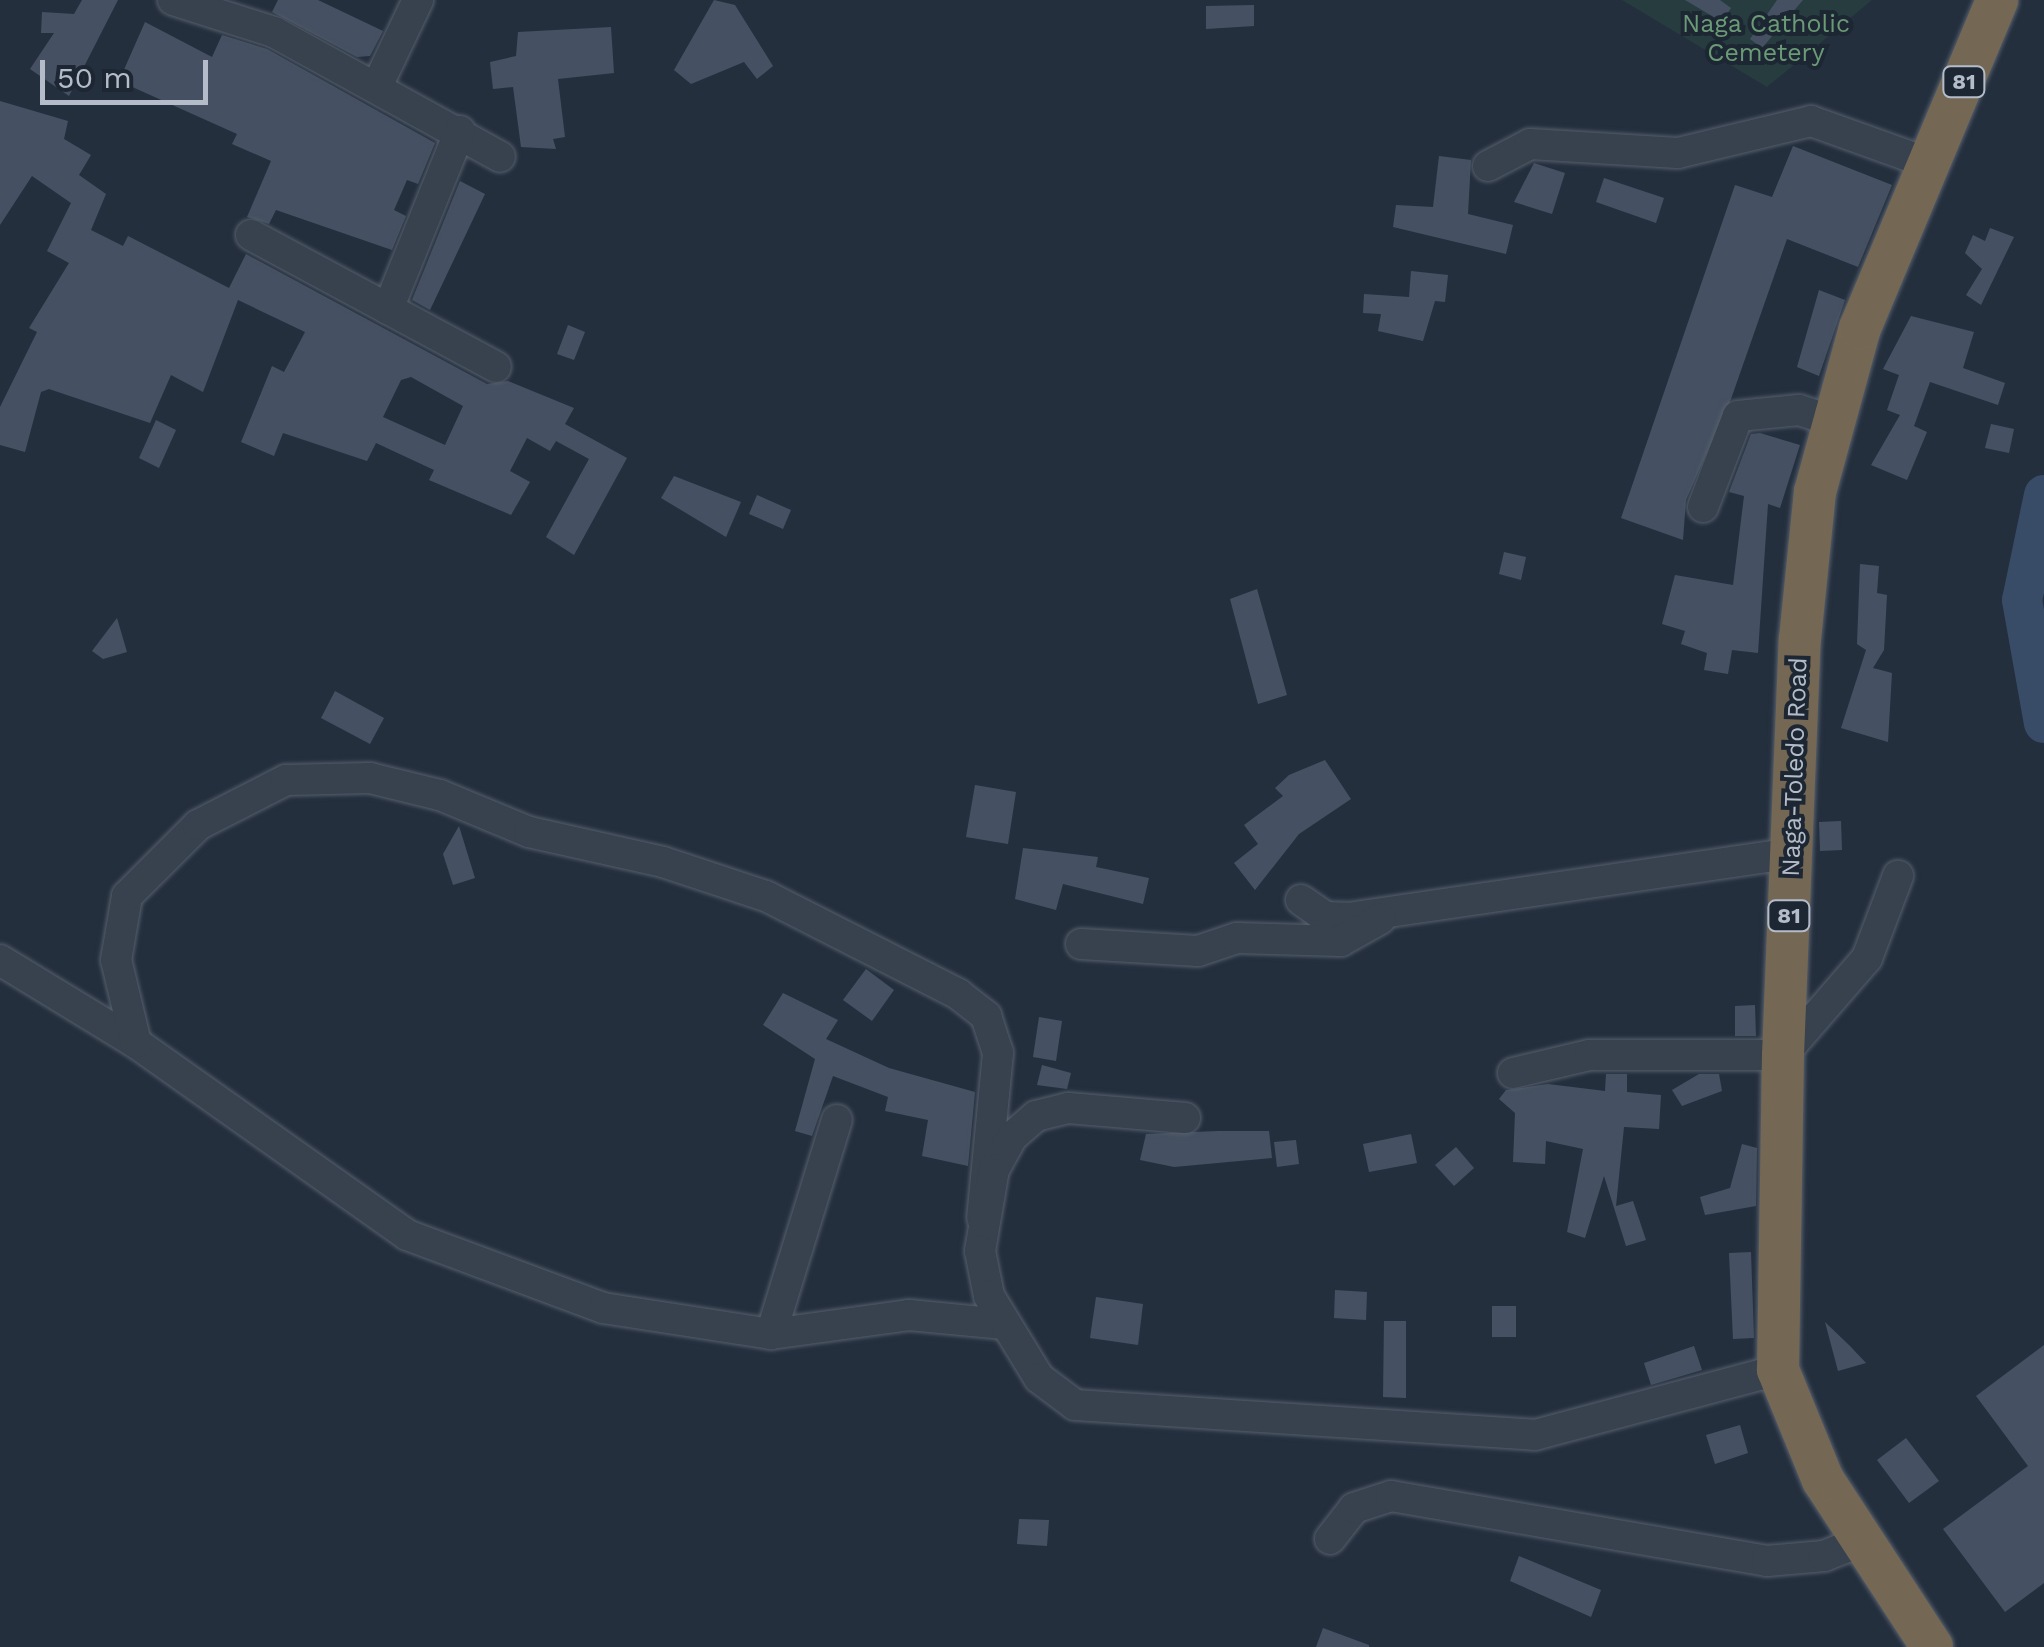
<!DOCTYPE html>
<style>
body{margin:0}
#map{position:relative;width:2044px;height:1647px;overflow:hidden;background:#242f3e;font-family:"Work Sans",sans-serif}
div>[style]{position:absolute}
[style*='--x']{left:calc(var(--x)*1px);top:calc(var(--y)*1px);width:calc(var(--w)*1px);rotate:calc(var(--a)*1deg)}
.green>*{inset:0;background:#263c3f}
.river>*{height:40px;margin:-20px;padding:0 20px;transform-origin:20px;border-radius:20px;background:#394c67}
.building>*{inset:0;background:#455162}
.roads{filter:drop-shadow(0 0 2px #565f6c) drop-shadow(0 0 2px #565f6c)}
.minor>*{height:30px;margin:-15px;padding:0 15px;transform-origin:15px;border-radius:15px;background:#38414e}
.highway>*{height:42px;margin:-21px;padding:0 21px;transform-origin:21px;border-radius:21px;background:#746855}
span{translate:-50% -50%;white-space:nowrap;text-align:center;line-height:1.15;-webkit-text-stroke:8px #1d2633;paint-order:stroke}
.shield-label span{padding:2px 8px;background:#1d2633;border:2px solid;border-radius:8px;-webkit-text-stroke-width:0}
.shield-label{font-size:22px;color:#b4bcc9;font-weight:700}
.park-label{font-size:25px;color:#6b9a76}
.street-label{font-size:25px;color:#b4bcc9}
.scale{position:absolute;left:40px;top:60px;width:168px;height:45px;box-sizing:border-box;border:5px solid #b4bcc9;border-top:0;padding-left:12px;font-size:30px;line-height:35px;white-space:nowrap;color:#b4bcc9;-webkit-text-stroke:8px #1d2633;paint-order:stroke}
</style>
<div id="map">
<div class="green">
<i style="clip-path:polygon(1622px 0,1872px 0,1767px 87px)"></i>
</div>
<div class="river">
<i style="--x:2044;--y:495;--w:107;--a:101.8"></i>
<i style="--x:2022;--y:600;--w:125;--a:79.9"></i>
</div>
<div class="building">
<i style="clip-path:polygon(82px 0,118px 0,69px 96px,30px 69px,54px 33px,41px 33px,42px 12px,74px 14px)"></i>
<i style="clip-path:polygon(278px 0,318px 0,383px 31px,370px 56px,357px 57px,272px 12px)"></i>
<i style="clip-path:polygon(714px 0,735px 5px,773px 66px,757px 79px,744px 62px,691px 84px,674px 70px)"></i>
<i style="clip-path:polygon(1685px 0,1720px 0,1731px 8px,1722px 22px)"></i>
<i style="clip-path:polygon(1777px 0,1803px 0,1762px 48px,1750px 39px)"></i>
<i style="clip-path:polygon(1254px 5px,1254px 26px,1206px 29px,1206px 6px)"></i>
<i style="clip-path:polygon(145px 22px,212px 57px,222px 35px,267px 49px,435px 143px,418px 184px,407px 180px,394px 210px,406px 216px,392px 250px,276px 210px,269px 224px,247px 217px,271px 161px,232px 144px,237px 134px,119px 81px)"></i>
<i style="clip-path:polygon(611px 27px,614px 73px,558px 79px,565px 137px,553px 139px,556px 149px,521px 147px,513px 87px,493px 89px,490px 62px,516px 56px,518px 32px)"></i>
<i style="clip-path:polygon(evenodd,0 101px,68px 121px,64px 139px,91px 155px,79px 175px,106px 194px,91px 230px,123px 246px,128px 236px,229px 288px,246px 254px,487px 384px,508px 381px,574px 408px,565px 424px,627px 458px,574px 555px,546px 537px,589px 459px,556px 441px,550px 451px,527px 438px,510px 471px,530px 482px,511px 515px,429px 480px,434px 470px,376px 443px,367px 461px,283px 433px,274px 456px,241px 442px,272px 366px,284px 372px,305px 332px,238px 300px,203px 392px,171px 375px,150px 423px,49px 389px,41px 392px,25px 452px,0 445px,0 407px,37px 332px,29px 328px,69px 263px,47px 251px,71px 203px,32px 176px,0 225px,0 101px,411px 377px,463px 406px,445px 445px,383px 417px,401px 380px,411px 377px)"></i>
<i style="clip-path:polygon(1793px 146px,1892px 185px,1858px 267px,1787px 239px,1731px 399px,1686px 500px,1683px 540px,1621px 518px,1735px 185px,1772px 197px)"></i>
<i style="clip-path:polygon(1439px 156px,1471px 160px,1468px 214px,1513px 225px,1506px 254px,1393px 227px,1396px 205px,1433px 207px)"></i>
<i style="clip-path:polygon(1534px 163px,1565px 173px,1552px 214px,1514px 202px)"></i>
<i style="clip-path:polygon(1604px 178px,1664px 198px,1656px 223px,1596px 202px)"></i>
<i style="clip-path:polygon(460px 181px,485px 194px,430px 310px,412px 300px)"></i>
<i style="clip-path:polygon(1990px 228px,2014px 237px,1981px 305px,1966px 295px,1982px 269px,1965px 253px,1973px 235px,1985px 241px)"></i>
<i style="clip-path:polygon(1411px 271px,1448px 275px,1445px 302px,1435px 301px,1423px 341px,1378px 331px,1381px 314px,1363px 313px,1364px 294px,1409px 297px)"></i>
<i style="clip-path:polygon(1819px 290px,1845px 300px,1819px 376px,1797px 367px)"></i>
<i style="clip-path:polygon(1911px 316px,1974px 332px,1963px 368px,2005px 383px,1998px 405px,1930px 382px,1914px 426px,1927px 432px,1907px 480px,1871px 465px,1900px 415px,1887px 410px,1899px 375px,1883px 369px)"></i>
<i style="clip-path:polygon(568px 325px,585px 332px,574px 360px,557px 354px)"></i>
<i style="clip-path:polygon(156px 420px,176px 430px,159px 468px,139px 458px)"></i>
<i style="clip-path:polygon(1991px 424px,2014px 429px,2009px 453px,1985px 448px)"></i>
<i style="clip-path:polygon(1760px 433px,1800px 445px,1780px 508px,1768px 504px,1758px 653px,1732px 650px,1728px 674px,1704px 670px,1707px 653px,1681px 644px,1685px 631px,1662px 624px,1675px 575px,1733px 585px,1744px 496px,1729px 492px,1751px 434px)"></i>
<i style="clip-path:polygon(674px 476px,741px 502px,726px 537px,661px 498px)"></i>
<i style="clip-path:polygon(757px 495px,791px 510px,783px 529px,749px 514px)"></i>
<i style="clip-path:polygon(1504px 552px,1526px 557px,1521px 580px,1499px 574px)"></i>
<i style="clip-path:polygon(1860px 564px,1879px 566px,1877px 593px,1887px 595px,1884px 650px,1873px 668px,1892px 673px,1888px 742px,1841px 728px,1866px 650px,1857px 644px)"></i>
<i style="clip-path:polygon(1257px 589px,1287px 695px,1258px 704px,1230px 599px)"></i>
<i style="clip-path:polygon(117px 618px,127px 652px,103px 659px,92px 651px)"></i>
<i style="clip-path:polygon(335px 691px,384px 718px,370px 744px,321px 718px)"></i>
<i style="clip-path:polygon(1325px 760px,1351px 799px,1299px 834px,1255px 890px,1234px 863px,1258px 844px,1244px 825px,1283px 796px,1275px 788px,1289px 775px)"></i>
<i style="clip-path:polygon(975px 785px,1016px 792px,1008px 844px,966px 837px)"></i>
<i style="clip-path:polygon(1841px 821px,1842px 850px,1820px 851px,1819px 822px)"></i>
<i style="clip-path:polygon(459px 826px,475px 878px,453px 885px,443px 854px)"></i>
<i style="clip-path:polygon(1023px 848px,1098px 857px,1096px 867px,1149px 878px,1143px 904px,1063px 884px,1056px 910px,1015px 899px)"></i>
<i style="clip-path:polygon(866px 969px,894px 990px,872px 1021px,843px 1000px)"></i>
<i style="clip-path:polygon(783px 993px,838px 1020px,826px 1039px,889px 1068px,975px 1092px,968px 1166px,922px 1156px,928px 1120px,885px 1111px,888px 1097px,833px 1076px,812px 1136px,795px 1131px,815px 1059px,763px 1025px)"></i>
<i style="clip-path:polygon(1755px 1005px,1756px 1036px,1735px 1036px,1735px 1006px)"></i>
<i style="clip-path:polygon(1039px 1017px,1062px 1021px,1056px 1061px,1033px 1057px)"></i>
<i style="clip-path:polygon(1042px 1065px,1071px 1073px,1067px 1089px,1037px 1085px)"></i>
<i style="clip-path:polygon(1606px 1074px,1627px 1074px,1627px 1092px,1661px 1095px,1659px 1129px,1624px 1127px,1616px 1206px,1633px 1201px,1646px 1240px,1626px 1246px,1604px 1176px,1585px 1238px,1567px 1232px,1583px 1149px,1546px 1141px,1545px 1164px,1513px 1162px,1515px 1113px,1499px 1099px,1506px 1090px,1548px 1084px,1605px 1091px)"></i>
<i style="clip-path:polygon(1699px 1074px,1719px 1074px,1722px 1091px,1682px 1106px,1672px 1090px)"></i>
<i style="clip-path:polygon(1218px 1131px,1269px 1131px,1272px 1158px,1174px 1167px,1140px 1160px,1146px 1134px)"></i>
<i style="clip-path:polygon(1411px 1134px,1417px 1163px,1369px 1172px,1363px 1144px)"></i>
<i style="clip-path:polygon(1296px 1140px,1299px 1164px,1277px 1167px,1274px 1142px)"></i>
<i style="clip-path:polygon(1742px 1144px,1757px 1148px,1756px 1206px,1705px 1215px,1700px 1197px,1730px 1188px)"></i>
<i style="clip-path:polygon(1456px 1147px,1474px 1168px,1454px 1186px,1435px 1165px)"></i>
<i style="clip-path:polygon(1751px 1252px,1754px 1338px,1733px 1339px,1729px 1253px)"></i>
<i style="clip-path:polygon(1335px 1290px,1367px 1292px,1366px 1320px,1334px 1318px)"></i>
<i style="clip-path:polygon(1096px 1297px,1143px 1304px,1138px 1345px,1090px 1338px)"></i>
<i style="clip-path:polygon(1492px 1306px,1516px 1306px,1516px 1337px,1492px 1337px)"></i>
<i style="clip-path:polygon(1384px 1321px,1406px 1321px,1406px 1398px,1383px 1397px)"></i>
<i style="clip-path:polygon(1825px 1322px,1850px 1346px,1866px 1363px,1838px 1371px)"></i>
<i style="clip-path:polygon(2044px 1345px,2044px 1583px,2005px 1612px,1943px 1529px,2028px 1466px,1976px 1396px)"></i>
<i style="clip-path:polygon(1694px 1346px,1702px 1370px,1651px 1385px,1644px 1363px)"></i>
<i style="clip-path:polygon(1740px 1425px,1748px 1453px,1715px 1464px,1706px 1435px)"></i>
<i style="clip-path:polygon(1906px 1438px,1939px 1481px,1909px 1503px,1877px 1460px)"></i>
<i style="clip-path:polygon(1019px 1519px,1049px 1520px,1047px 1546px,1017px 1544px)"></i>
<i style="clip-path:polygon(1519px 1556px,1601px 1590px,1591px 1617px,1510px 1581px)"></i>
<i style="clip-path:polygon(1323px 1628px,1369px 1645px,1369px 1647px,1316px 1647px)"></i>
</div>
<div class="roads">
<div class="minor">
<i style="--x:173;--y:0;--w:106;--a:17.6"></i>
<i style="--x:274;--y:32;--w:258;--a:28.9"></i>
<i style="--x:378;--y:84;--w:93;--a:-64.5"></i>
<i style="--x:1488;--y:166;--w:47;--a:-27.6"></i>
<i style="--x:1530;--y:144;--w:148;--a:3.5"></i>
<i style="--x:1678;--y:153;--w:137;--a:-13.5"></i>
<i style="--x:1811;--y:121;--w:127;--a:19.7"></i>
<i style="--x:251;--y:235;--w:278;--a:28.3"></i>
<i style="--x:388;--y:309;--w:192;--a:-68"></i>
<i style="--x:1703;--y:507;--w:97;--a:-69"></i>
<i style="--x:1738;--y:416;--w:61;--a:-5.6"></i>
<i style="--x:1799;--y:410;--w:35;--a:18"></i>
<i style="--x:1301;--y:900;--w:29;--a:35"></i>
<i style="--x:1325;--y:917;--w:23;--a:2"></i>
<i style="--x:1348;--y:918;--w:449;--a:-8.3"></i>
<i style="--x:1081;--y:944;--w:117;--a:3.4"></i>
<i style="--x:1198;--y:951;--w:41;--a:-18.4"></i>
<i style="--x:1237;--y:938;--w:104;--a:1.7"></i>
<i style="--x:1341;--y:941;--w:45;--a:-29.4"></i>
<i style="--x:0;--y:960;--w:159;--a:31.4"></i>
<i style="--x:136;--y:1043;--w:332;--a:35.3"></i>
<i style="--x:407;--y:1235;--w:209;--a:20.4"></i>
<i style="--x:603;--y:1308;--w:170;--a:8.8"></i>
<i style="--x:771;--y:1334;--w:139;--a:-7.8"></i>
<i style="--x:909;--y:1315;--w:93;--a:5.5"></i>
<i style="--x:136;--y:1043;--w:85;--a:-103.5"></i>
<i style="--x:116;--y:960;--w:65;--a:-80.2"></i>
<i style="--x:127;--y:896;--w:100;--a:-45"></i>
<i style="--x:198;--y:825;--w:99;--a:-27.1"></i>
<i style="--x:286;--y:780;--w:84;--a:-1.4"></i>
<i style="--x:370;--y:778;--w:72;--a:13.7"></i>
<i style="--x:440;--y:795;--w:96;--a:22.6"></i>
<i style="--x:529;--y:832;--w:137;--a:12.6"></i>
<i style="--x:663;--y:862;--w:108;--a:18.3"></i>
<i style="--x:766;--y:896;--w:216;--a:27"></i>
<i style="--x:958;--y:994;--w:36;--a:38"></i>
<i style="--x:986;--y:1016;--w:39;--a:72"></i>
<i style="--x:998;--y:1053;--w:166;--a:95.5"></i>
<i style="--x:1513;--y:1073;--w:79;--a:-13.2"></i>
<i style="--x:1590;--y:1055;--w:193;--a:0"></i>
<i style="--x:1783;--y:1055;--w:128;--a:-49.1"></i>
<i style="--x:1867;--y:958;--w:88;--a:-69.3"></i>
<i style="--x:1185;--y:1118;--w:117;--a:-175.1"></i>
<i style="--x:1068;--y:1108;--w:33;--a:166"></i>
<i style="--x:1036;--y:1116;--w:32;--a:139"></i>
<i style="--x:1012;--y:1137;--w:37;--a:119"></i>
<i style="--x:994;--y:1169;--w:83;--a:99.7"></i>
<i style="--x:980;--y:1251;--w:46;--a:78.7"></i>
<i style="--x:989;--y:1296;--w:96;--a:58.6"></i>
<i style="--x:1039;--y:1378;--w:45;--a:36.9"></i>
<i style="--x:1075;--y:1405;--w:461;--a:3.7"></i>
<i style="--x:1535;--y:1435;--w:252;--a:-15"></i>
<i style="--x:771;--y:1334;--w:224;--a:-72.9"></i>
<i style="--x:1330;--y:1539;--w:39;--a:-52"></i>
<i style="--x:1354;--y:1508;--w:39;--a:-18"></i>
<i style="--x:1391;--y:1496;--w:382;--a:9.8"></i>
<i style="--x:1767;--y:1561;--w:57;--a:-5"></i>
<i style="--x:1824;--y:1556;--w:41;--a:-21.5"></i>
</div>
<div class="highway">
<i style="--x:1932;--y:1647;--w:199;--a:-123.1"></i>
<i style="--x:1823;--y:1480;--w:119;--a:-112.2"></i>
<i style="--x:1778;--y:1370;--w:315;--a:-89.1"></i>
<i style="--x:1783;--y:1055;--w:416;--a:-87.7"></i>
<i style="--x:1800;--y:639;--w:148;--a:-84.2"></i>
<i style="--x:1815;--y:492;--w:170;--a:-74.7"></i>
<i style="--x:1860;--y:328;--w:355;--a:-67.3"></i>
</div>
</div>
<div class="shield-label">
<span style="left:1964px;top:82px">81</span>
<span style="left:1789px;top:916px">81</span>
</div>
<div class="park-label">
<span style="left:1766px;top:39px">Naga Catholic<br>Cemetery</span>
</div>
<div class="street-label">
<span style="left:1795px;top:767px;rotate:-88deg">Naga-Toledo Road</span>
</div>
<div class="scale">50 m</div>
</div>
